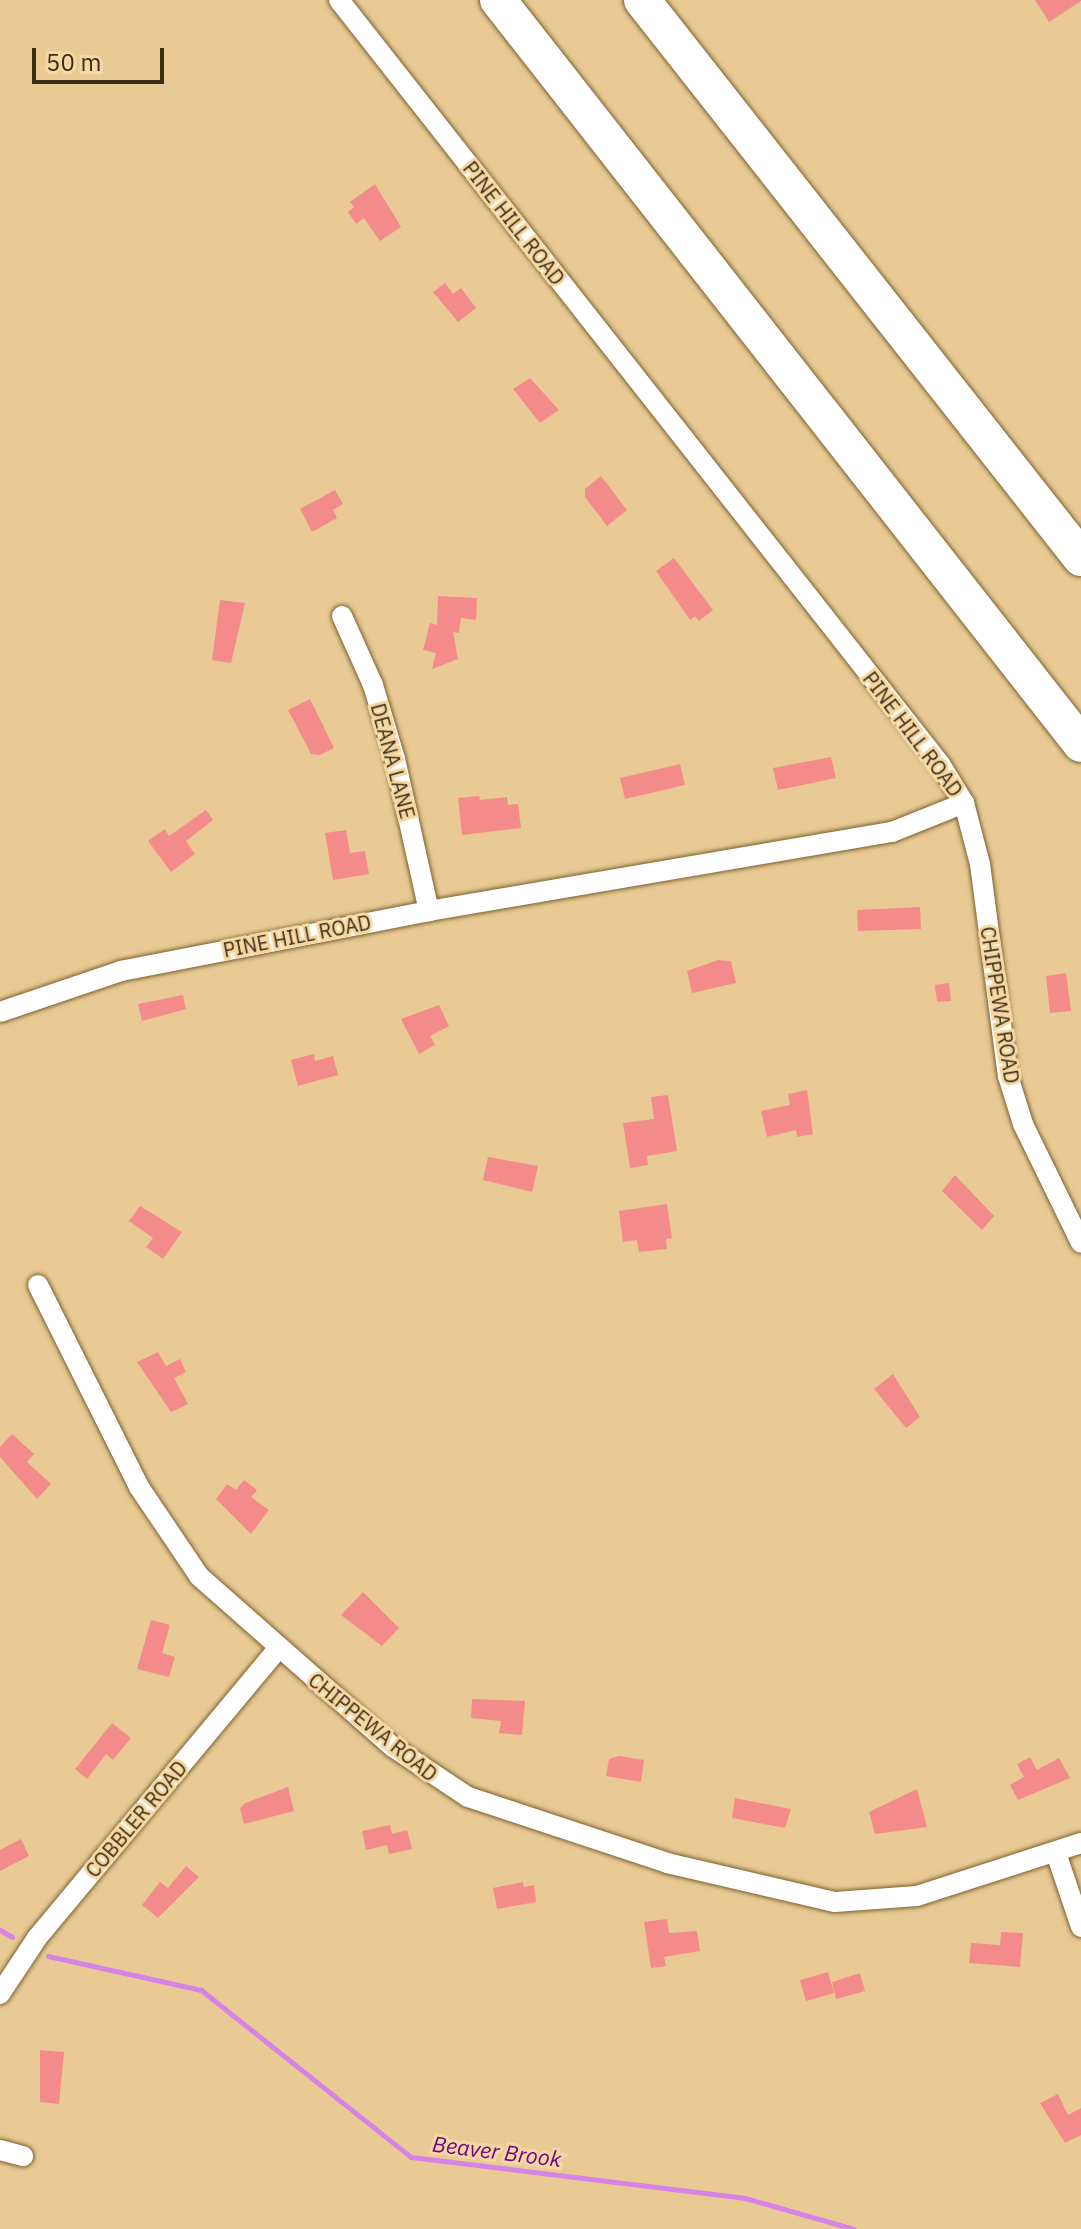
<!DOCTYPE html>
<style>
body{margin:0}
#map{position:relative;width:1081px;height:2229px;overflow:hidden;background:#e9ca95;font-family:"IBM Plex Sans",sans-serif}
div>[style]{position:absolute}
[style*='--x']{left:calc(var(--x)*1px);top:calc(var(--y)*1px);width:calc(var(--w)*1px);rotate:calc(var(--a)*1deg)}
.stream>*{height:5px;margin:-2.5px;padding:0 2.5px;transform-origin:2.5px;border-radius:2.5px;background:#d584e6}
.building>*{inset:0;background:#f48b8b}
.roads{filter:drop-shadow(0 0 2px #7c602e) drop-shadow(0 0 2px #7c602e)}
.minor>*{height:20px;margin:-10px;padding:0 10px;transform-origin:10px;border-radius:10px;background:#fff}
.motorway>*{height:36px;margin:-18px;padding:0 18px;transform-origin:18px;border-radius:18px;background:#fff}
span{translate:-50% -50%;white-space:nowrap;text-align:center;line-height:1.15;-webkit-text-stroke:6px #f6d7a2;paint-order:stroke}
.street-label{font-size:20px;color:#3a2d18}
.water-label{font-size:22px;color:#720585;font-style:italic}
.scale{position:absolute;left:32px;top:48px;width:132px;height:36px;box-sizing:border-box;border:4px solid #3a2d18;border-top:0;padding-left:10px;font-size:24px;line-height:28px;white-space:nowrap;color:#3a2d18;-webkit-text-stroke:6px #f6d7a2;paint-order:stroke}
</style>
<div id="map">
<div class="stream">
<i style="--x:0;--y:1930;--w:14;--a:30"></i>
<i style="--x:48;--y:1956;--w:157;--a:12.5"></i>
<i style="--x:201;--y:1990;--w:268;--a:38.5"></i>
<i style="--x:411;--y:2157;--w:337;--a:7"></i>
<i style="--x:745;--y:2198;--w:113;--a:15.9"></i>
</div>
<div class="building">
<i style="clip-path:polygon(1035px 0,1081px 0,1081px 1px,1049px 22px)"></i>
<i style="clip-path:polygon(375px 184px,401px 227px,380px 241px,364px 218px,356px 224px,348px 212px,354px 207px,350px 202px)"></i>
<i style="clip-path:polygon(445px 283px,453px 294px,461px 288px,476px 308px,458px 322px,433px 292px)"></i>
<i style="clip-path:polygon(530px 378px,559px 410px,540px 423px,513px 389px)"></i>
<i style="clip-path:polygon(601px 476px,627px 510px,607px 526px,585px 497px,585px 489px)"></i>
<i style="clip-path:polygon(335px 490px,343px 504px,333px 510px,337px 518px,312px 532px,300px 509px)"></i>
<i style="clip-path:polygon(674px 558px,713px 610px,699px 621px,695px 616px,690px 620px,656px 571px)"></i>
<i style="clip-path:polygon(438px 596px,477px 598px,476px 620px,461px 618px,459px 633px,453px 632px,458px 659px,432px 669px,436px 653px,423px 650px,430px 623px,437px 625px)"></i>
<i style="clip-path:polygon(220px 600px,245px 603px,231px 663px,212px 660px)"></i>
<i style="clip-path:polygon(310px 699px,334px 748px,320px 755px,311px 754px,288px 710px)"></i>
<i style="clip-path:polygon(831px 757px,836px 778px,778px 790px,773px 768px)"></i>
<i style="clip-path:polygon(680px 764px,685px 785px,625px 799px,620px 778px)"></i>
<i style="clip-path:polygon(479px 796px,480px 800px,507px 797px,508px 805px,518px 804px,521px 828px,462px 835px,458px 798px)"></i>
<i style="clip-path:polygon(206px 810px,213px 820px,186px 841px,195px 854px,171px 872px,148px 841px,165px 829px,169px 836px)"></i>
<i style="clip-path:polygon(346px 830px,350px 853px,365px 851px,369px 874px,333px 880px,325px 833px)"></i>
<i style="clip-path:polygon(920px 907px,921px 929px,858px 931px,857px 910px)"></i>
<i style="clip-path:polygon(718px 960px,731px 961px,736px 983px,692px 993px,687px 971px)"></i>
<i style="clip-path:polygon(1066px 973px,1071px 1011px,1050px 1013px,1046px 976px)"></i>
<i style="clip-path:polygon(949px 983px,951px 1001px,937px 1002px,935px 985px)"></i>
<i style="clip-path:polygon(183px 995px,186px 1009px,142px 1021px,138px 1004px)"></i>
<i style="clip-path:polygon(439px 1005px,449px 1026px,430px 1036px,435px 1045px,419px 1054px,401px 1019px)"></i>
<i style="clip-path:polygon(314px 1054px,315px 1061px,333px 1056px,338px 1075px,298px 1086px,291px 1060px)"></i>
<i style="clip-path:polygon(807px 1090px,813px 1134px,797px 1137px,796px 1130px,767px 1137px,761px 1111px,790px 1105px,788px 1094px)"></i>
<i style="clip-path:polygon(668px 1095px,677px 1151px,647px 1156px,648px 1165px,630px 1168px,623px 1123px,654px 1119px,651px 1097px)"></i>
<i style="clip-path:polygon(488px 1157px,538px 1166px,532px 1192px,483px 1180px)"></i>
<i style="clip-path:polygon(955px 1175px,994px 1216px,982px 1230px,942px 1191px)"></i>
<i style="clip-path:polygon(667px 1204px,672px 1238px,666px 1239px,667px 1249px,639px 1252px,637px 1240px,623px 1242px,619px 1211px)"></i>
<i style="clip-path:polygon(140px 1206px,182px 1232px,163px 1259px,146px 1247px,153px 1238px,129px 1221px)"></i>
<i style="clip-path:polygon(158px 1352px,166px 1366px,180px 1359px,186px 1372px,174px 1378px,188px 1404px,171px 1412px,137px 1362px)"></i>
<i style="clip-path:polygon(893px 1374px,920px 1417px,906px 1428px,874px 1389px)"></i>
<i style="clip-path:polygon(12px 1434px,34px 1454px,27px 1462px,51px 1484px,37px 1499px,0 1457px,0 1447px)"></i>
<i style="clip-path:polygon(244px 1480px,257px 1490px,251px 1497px,269px 1510px,251px 1534px,216px 1499px,227px 1484px,236px 1490px)"></i>
<i style="clip-path:polygon(363px 1592px,399px 1628px,382px 1646px,341px 1615px)"></i>
<i style="clip-path:polygon(151px 1620px,170px 1625px,162px 1653px,175px 1657px,169px 1677px,137px 1669px)"></i>
<i style="clip-path:polygon(472px 1699px,525px 1701px,522px 1735px,499px 1733px,501px 1721px,471px 1718px)"></i>
<i style="clip-path:polygon(112px 1723px,131px 1738px,113px 1760px,106px 1754px,87px 1779px,75px 1769px)"></i>
<i style="clip-path:polygon(619px 1756px,644px 1760px,641px 1782px,606px 1776px,609px 1759px)"></i>
<i style="clip-path:polygon(1030px 1757px,1037px 1770px,1059px 1758px,1070px 1778px,1018px 1800px,1010px 1785px,1024px 1777px,1017px 1764px)"></i>
<i style="clip-path:polygon(288px 1787px,294px 1811px,244px 1824px,240px 1808px,245px 1803px)"></i>
<i style="clip-path:polygon(917px 1789px,927px 1827px,875px 1834px,869px 1812px)"></i>
<i style="clip-path:polygon(735px 1798px,791px 1809px,785px 1828px,732px 1818px)"></i>
<i style="clip-path:polygon(390px 1825px,392px 1834px,407px 1830px,412px 1849px,389px 1854px,387px 1845px,366px 1850px,362px 1831px)"></i>
<i style="clip-path:polygon(21px 1839px,29px 1856px,0 1871px,0 1850px)"></i>
<i style="clip-path:polygon(186px 1866px,199px 1877px,158px 1918px,142px 1905px,160px 1882px,168px 1888px)"></i>
<i style="clip-path:polygon(523px 1882px,524px 1887px,534px 1885px,536px 1902px,497px 1909px,493px 1888px)"></i>
<i style="clip-path:polygon(667px 1919px,669px 1933px,697px 1931px,700px 1951px,664px 1957px,666px 1966px,651px 1968px,644px 1922px)"></i>
<i style="clip-path:polygon(1001px 1932px,1023px 1933px,1020px 1967px,969px 1963px,971px 1943px,1000px 1945px)"></i>
<i style="clip-path:polygon(828px 1972px,834px 1993px,806px 2001px,800px 1980px)"></i>
<i style="clip-path:polygon(860px 1973px,865px 1991px,836px 1999px,832px 1982px)"></i>
<i style="clip-path:polygon(40px 2050px,64px 2052px,59px 2104px,40px 2102px)"></i>
<i style="clip-path:polygon(1058px 2094px,1068px 2115px,1081px 2108px,1081px 2135px,1065px 2143px,1040px 2103px)"></i>
</div>
<div class="roads">
<div class="minor">
<i style="--x:342;--y:616;--w:76;--a:65.8"></i>
<i style="--x:373;--y:685;--w:77;--a:73.4"></i>
<i style="--x:395;--y:759;--w:156;--a:77.4"></i>
<i style="--x:964;--y:803;--w:63;--a:75.3"></i>
<i style="--x:980;--y:864;--w:214;--a:82.5"></i>
<i style="--x:1008;--y:1076;--w:50;--a:72.6"></i>
<i style="--x:1023;--y:1124;--w:132;--a:64"></i>
<i style="--x:0;--y:1012;--w:128;--a:-18.7"></i>
<i style="--x:121;--y:971;--w:314;--a:-11"></i>
<i style="--x:429;--y:911;--w:470;--a:-9.7"></i>
<i style="--x:892;--y:832;--w:78;--a:-21.9"></i>
<i style="--x:964;--y:803;--w:46;--a:-121.6"></i>
<i style="--x:940;--y:764;--w:972;--a:-128.19"></i>
<i style="--x:38;--y:1285;--w:226;--a:63.4"></i>
<i style="--x:139;--y:1487;--w:107;--a:56"></i>
<i style="--x:199;--y:1576;--w:259;--a:41.4"></i>
<i style="--x:393;--y:1747;--w:90;--a:33.7"></i>
<i style="--x:468;--y:1797;--w:210;--a:18.3"></i>
<i style="--x:667;--y:1863;--w:172;--a:13.1"></i>
<i style="--x:835;--y:1902;--w:82;--a:-4.2"></i>
<i style="--x:917;--y:1896;--w:172;--a:-17.9"></i>
<i style="--x:1056;--y:1853;--w:78;--a:71.3"></i>
<i style="--x:0;--y:1994;--w:67;--a:-56.5"></i>
<i style="--x:37;--y:1938;--w:376;--a:-50.2"></i>
<i style="--x:0;--y:2150;--w:24;--a:15"></i>
</div>
<div class="motorway">
<i style="--x:498;--y:0;--w:945;--a:51.92"></i>
<i style="--x:642;--y:0;--w:710;--a:51.81"></i>
</div>
</div>
<div class="street-label">
<span style="left:514px;top:223px;rotate:52deg">PINE HILL ROAD</span>
<span style="left:913px;top:734px;rotate:53deg">PINE HILL ROAD</span>
<span style="left:393px;top:761px;rotate:75deg">DEANA LANE</span>
<span style="left:297px;top:936px;rotate:-11deg">PINE HILL ROAD</span>
<span style="left:1000px;top:1005px;rotate:81deg">CHIPPEWA ROAD</span>
<span style="left:373px;top:1727px;rotate:39deg">CHIPPEWA ROAD</span>
<span style="left:136px;top:1819px;rotate:-50deg">COBBLER ROAD</span>
</div>
<div class="water-label">
<span style="left:497px;top:2151px;rotate:7deg">Beaver Brook</span>
</div>
<div class="scale">50 m</div>
</div>
